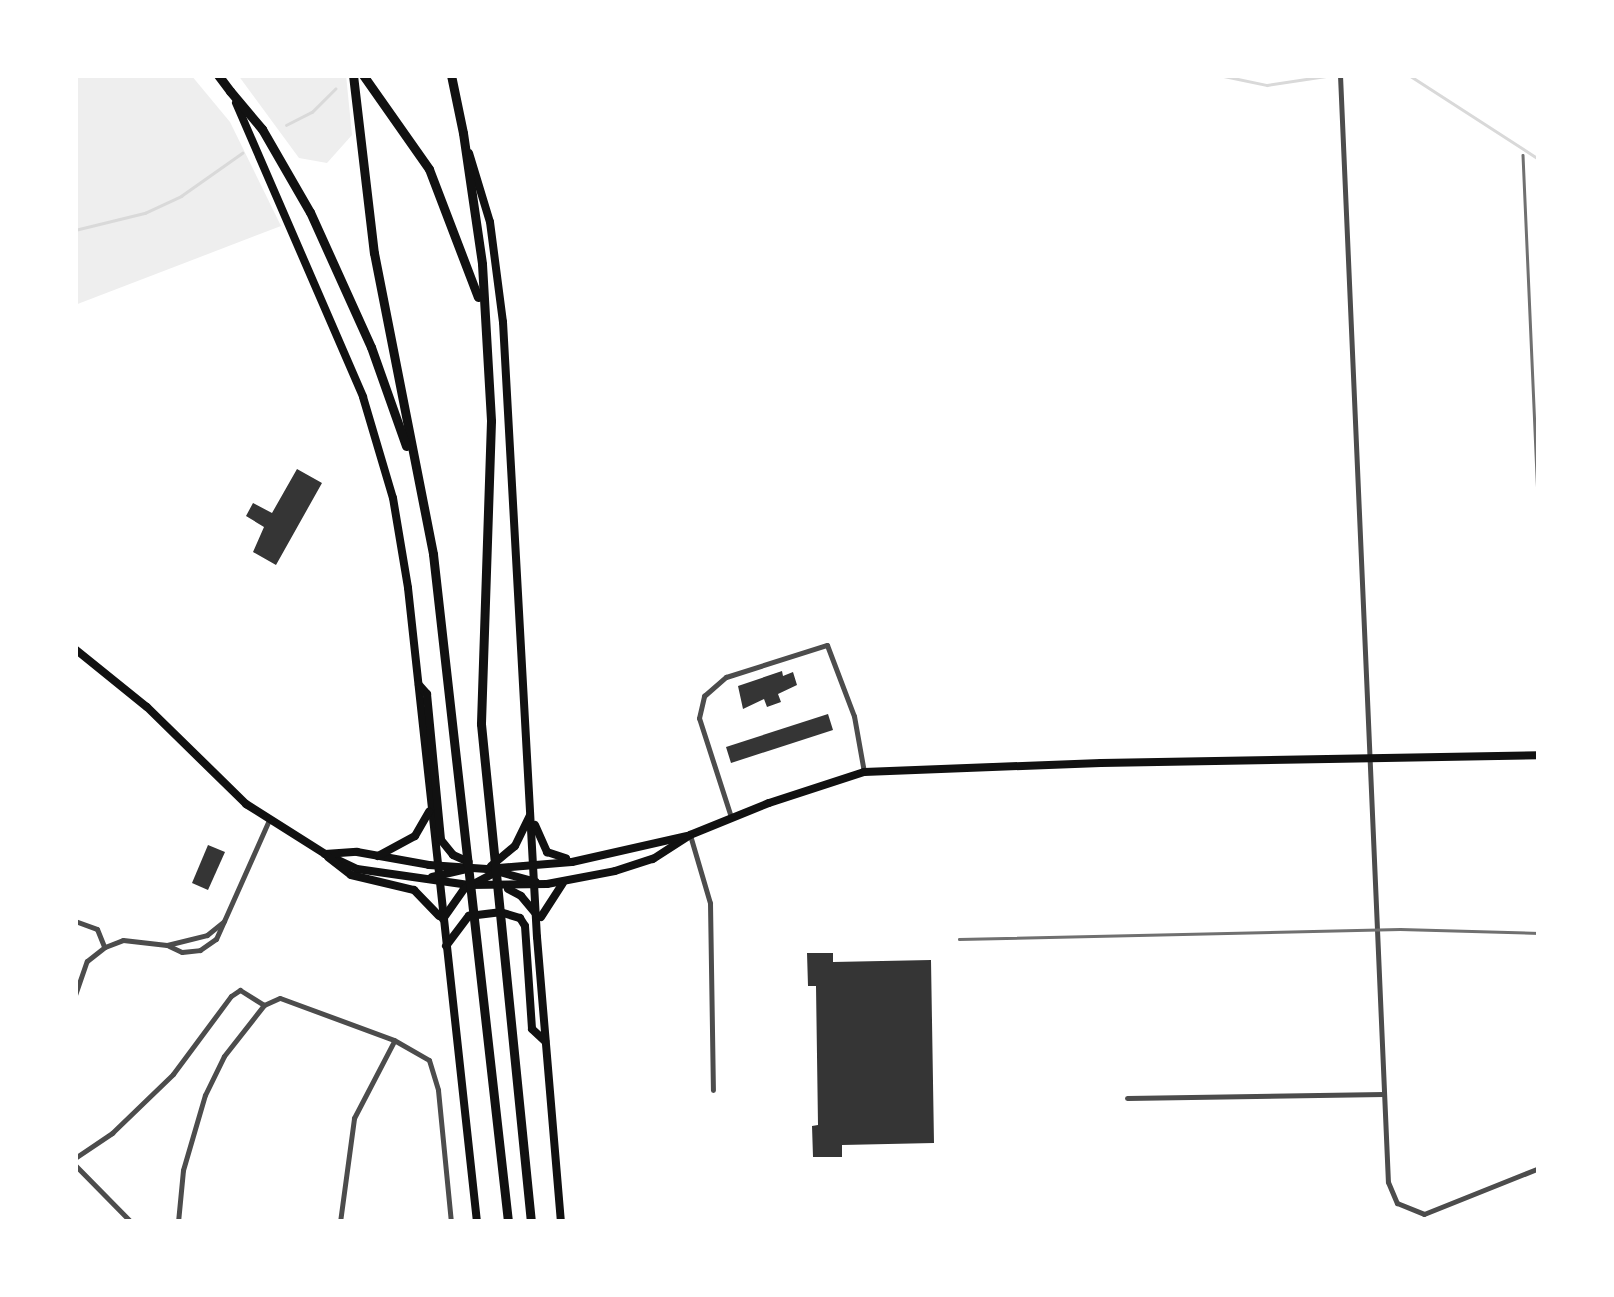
<!DOCTYPE html>
<style>
body{margin:0}
#map{position:relative;width:1614px;height:1297px;overflow:hidden;background:#fff;font-family:"PT Sans Narrow",sans-serif}
div>[style]{position:absolute}
[style*='--x']{left:calc(var(--x)*1px);top:calc(var(--y)*1px);width:calc(var(--w)*1px);rotate:calc(var(--a)*1deg)}
.green>*{inset:0;background:#eee}
.stream>*{height:2.5px;margin:-1.25px;padding:0 1.25px;transform-origin:1.25px;border-radius:1.25px;background:#d9d9d9}
.building>*{inset:0;background:#353535}
.minor>*{height:5px;margin:-2.5px;padding:0 2.5px;transform-origin:2.5px;border-radius:2.5px;background:#4c4c4c}
.primary>*{height:8px;margin:-4px;padding:0 4px;transform-origin:4px;border-radius:4px;background:#111}
.trunk>*{height:9px;margin:-4.5px;padding:0 4.5px;transform-origin:4.5px;border-radius:4.5px;background:#111}
.motorway>*{height:9px;margin:-4.5px;padding:0 4.5px;transform-origin:4.5px;border-radius:4.5px;background:#111}
.rail>*{height:2.5px;margin:-1.25px;padding:0 1.25px;transform-origin:1.25px;border-radius:1.25px;background:#707070}
span{translate:-50% -50%;white-space:nowrap;text-align:center;line-height:1.15;-webkit-text-stroke:10px #fff;paint-order:stroke}
.frame{position:absolute;inset:0;border:78px solid #fff;pointer-events:none}
</style>
<div id="map">
<div class="green">
<i style="clip-path:polygon(75px 75px,191px 75px,230px 122px,281px 226px,75px 305px)"></i>
<i style="clip-path:polygon(238px 75px,346px 75px,352px 135px,327px 163px,299px 158px)"></i>
</div>
<div class="stream">
<i style="--x:1219;--y:75;--w:49;--a:11.8"></i>
<i style="--x:1267;--y:85;--w:66;--a:-8.7"></i>
<i style="--x:1409;--y:75;--w:155;--a:32.9"></i>
<i style="--x:286;--y:125;--w:29;--a:-27"></i>
<i style="--x:312;--y:112;--w:33;--a:-45"></i>
<i style="--x:75;--y:230;--w:72;--a:-13.7"></i>
<i style="--x:145;--y:213;--w:40;--a:-25"></i>
<i style="--x:181;--y:196;--w:75;--a:-35.2"></i>
</div>
<div class="building">
<i style="clip-path:polygon(297px 469px,322px 483px,276px 565px,253px 552px,264px 527px,246px 516px,253px 503px,272px 513px)"></i>
<i style="clip-path:polygon(782px 671px,783px 676px,793px 672px,797px 685px,778px 694px,781px 702px,767px 707px,764px 699px,743px 709px,738px 686px)"></i>
<i style="clip-path:polygon(828px 714px,833px 730px,731px 763px,726px 747px)"></i>
<i style="clip-path:polygon(208px 845px,225px 852px,208px 890px,192px 883px)"></i>
<i style="clip-path:polygon(807px 953px,833px 953px,833px 962px,931px 960px,934px 1143px,842px 1145px,842px 1157px,813px 1157px,812px 1126px,818px 1125px,816px 986px,808px 986px)"></i>
</div>
<div class="minor">
<i style="--x:1340;--y:75;--w:1108;--a:87.52"></i>
<i style="--x:1388;--y:1182;--w:23;--a:67"></i>
<i style="--x:1397;--y:1203;--w:29;--a:22"></i>
<i style="--x:1424;--y:1214;--w:124;--a:-21.8"></i>
<i style="--x:731;--y:817;--w:104;--a:-107.9"></i>
<i style="--x:699;--y:718;--w:23;--a:-77"></i>
<i style="--x:704;--y:696;--w:29;--a:-41"></i>
<i style="--x:726;--y:677;--w:106;--a:-17.6"></i>
<i style="--x:827;--y:645;--w:76;--a:69.2"></i>
<i style="--x:854;--y:716;--w:57;--a:79.9"></i>
<i style="--x:690;--y:835;--w:71;--a:73.6"></i>
<i style="--x:710;--y:903;--w:187;--a:89.1"></i>
<i style="--x:75;--y:921;--w:23;--a:20"></i>
<i style="--x:97;--y:929;--w:18;--a:68"></i>
<i style="--x:169;--y:946;--w:14;--a:25"></i>
<i style="--x:182;--y:952;--w:18;--a:-6"></i>
<i style="--x:200;--y:950;--w:19;--a:-35"></i>
<i style="--x:216;--y:939;--w:130;--a:-66"></i>
<i style="--x:75;--y:995;--w:36;--a:-71"></i>
<i style="--x:87;--y:961;--w:23;--a:-38"></i>
<i style="--x:105;--y:947;--w:19;--a:-21"></i>
<i style="--x:123;--y:940;--w:44;--a:6.5"></i>
<i style="--x:167;--y:945;--w:41;--a:-14"></i>
<i style="--x:207;--y:935;--w:22;--a:-39"></i>
<i style="--x:1127;--y:1098;--w:257;--a:-0.9"></i>
<i style="--x:75;--y:1158;--w:45;--a:-34"></i>
<i style="--x:112;--y:1133;--w:85;--a:-44"></i>
<i style="--x:173;--y:1074;--w:97;--a:-53.4"></i>
<i style="--x:231;--y:996;--w:11;--a:-34"></i>
<i style="--x:240;--y:990;--w:28;--a:32"></i>
<i style="--x:75;--y:1165;--w:80;--a:45.5"></i>
<i style="--x:178;--y:1222;--w:52;--a:-84.5"></i>
<i style="--x:183;--y:1170;--w:78;--a:-73.7"></i>
<i style="--x:205;--y:1095;--w:43;--a:-64"></i>
<i style="--x:224;--y:1056;--w:65;--a:-51.9"></i>
<i style="--x:264;--y:1005;--w:17;--a:-24"></i>
<i style="--x:280;--y:998;--w:121;--a:20.2"></i>
<i style="--x:394;--y:1040;--w:40;--a:29.7"></i>
<i style="--x:429;--y:1060;--w:31;--a:73"></i>
<i style="--x:438;--y:1090;--w:133;--a:84.4"></i>
<i style="--x:340;--y:1222;--w:105;--a:-82.3"></i>
<i style="--x:354;--y:1118;--w:87;--a:-62.5"></i>
</div>
<div class="primary">
<i style="--x:236;--y:103;--w:320;--a:66.6"></i>
<i style="--x:363;--y:397;--w:105;--a:73.5"></i>
<i style="--x:393;--y:498;--w:91;--a:80.5"></i>
<i style="--x:408;--y:588;--w:638;--a:83.79"></i>
<i style="--x:469;--y:153;--w:72;--a:73.1"></i>
<i style="--x:490;--y:222;--w:101;--a:82.6"></i>
<i style="--x:503;--y:322;--w:616;--a:86.84"></i>
<i style="--x:537;--y:937;--w:286;--a:85.2"></i>
<i style="--x:75;--y:649;--w:92;--a:38.9"></i>
<i style="--x:147;--y:707;--w:139;--a:44.4"></i>
<i style="--x:246;--y:804;--w:93;--a:32.3"></i>
<i style="--x:325;--y:854;--w:35;--a:25"></i>
<i style="--x:357;--y:869;--w:113;--a:8.1"></i>
<i style="--x:469;--y:885;--w:78;--a:-0.7"></i>
<i style="--x:547;--y:884;--w:69;--a:-10.8"></i>
<i style="--x:615;--y:871;--w:40;--a:-18"></i>
<i style="--x:653;--y:859;--w:44;--a:-33"></i>
<i style="--x:690;--y:835;--w:85;--a:-22.1"></i>
<i style="--x:769;--y:803;--w:100;--a:-18.1"></i>
<i style="--x:864;--y:772;--w:237;--a:-2.2"></i>
<i style="--x:1101;--y:763;--w:438;--a:-1"></i>
<i style="--x:419;--y:685;--w:12;--a:48"></i>
<i style="--x:427;--y:694;--w:147;--a:84.5"></i>
<i style="--x:441;--y:840;--w:19;--a:51"></i>
<i style="--x:453;--y:855;--w:17;--a:24"></i>
<i style="--x:535;--y:825;--w:30;--a:66"></i>
<i style="--x:547;--y:852;--w:20;--a:18"></i>
<i style="--x:325;--y:854;--w:32;--a:-4"></i>
<i style="--x:357;--y:852;--w:73;--a:10.2"></i>
<i style="--x:429;--y:865;--w:58;--a:3.9"></i>
<i style="--x:487;--y:869;--w:85;--a:-4.7"></i>
<i style="--x:572;--y:862;--w:117;--a:-12.8"></i>
<i style="--x:378;--y:856;--w:42;--a:-28.4"></i>
<i style="--x:415;--y:836;--w:28;--a:-60"></i>
<i style="--x:328;--y:857;--w:29;--a:38"></i>
<i style="--x:351;--y:875;--w:65;--a:13.4"></i>
<i style="--x:414;--y:890;--w:36;--a:46"></i>
<i style="--x:491;--y:866;--w:31;--a:-40"></i>
<i style="--x:515;--y:846;--w:34;--a:-64"></i>
<i style="--x:496;--y:871;--w:41;--a:15.4"></i>
<i style="--x:432;--y:877;--w:32;--a:-13"></i>
<i style="--x:508;--y:889;--w:15;--a:28"></i>
<i style="--x:521;--y:896;--w:25;--a:50"></i>
<i style="--x:541;--y:917;--w:40;--a:-57.1"></i>
<i style="--x:443;--y:919;--w:37;--a:-55"></i>
<i style="--x:464;--y:889;--w:38;--a:-28"></i>
<i style="--x:446;--y:946;--w:38;--a:-53"></i>
<i style="--x:469;--y:916;--w:31;--a:-7"></i>
<i style="--x:500;--y:912;--w:21;--a:17"></i>
<i style="--x:520;--y:918;--w:9;--a:58"></i>
<i style="--x:525;--y:926;--w:103;--a:86.1"></i>
<i style="--x:532;--y:1029;--w:18;--a:43"></i>
</div>
<div class="trunk">
<i style="--x:218;--y:75;--w:20;--a:53"></i>
<i style="--x:451;--y:75;--w:59;--a:78.3"></i>
</div>
<div class="motorway">
<i style="--x:353;--y:75;--w:179;--a:83.3"></i>
<i style="--x:374;--y:253;--w:307;--a:78.9"></i>
<i style="--x:433;--y:554;--w:672;--a:83.59"></i>
<i style="--x:363;--y:75;--w:115;--a:54.9"></i>
<i style="--x:429;--y:169;--w:137;--a:69.1"></i>
<i style="--x:230;--y:91;--w:50;--a:49.9"></i>
<i style="--x:262;--y:129;--w:96;--a:60"></i>
<i style="--x:310;--y:212;--w:148;--a:65.7"></i>
<i style="--x:371;--y:347;--w:105;--a:70.5"></i>
<i style="--x:463;--y:133;--w:132;--a:81.7"></i>
<i style="--x:482;--y:264;--w:157;--a:86.7"></i>
<i style="--x:491;--y:421;--w:303;--a:91.9"></i>
<i style="--x:481;--y:724;--w:501;--a:84.27"></i>
</div>
<div class="rail">
<i style="--x:1523;--y:155;--w:360;--a:87.5"></i>
<i style="--x:959;--y:939;--w:441;--a:-1.3"></i>
<i style="--x:1400;--y:929;--w:139;--a:1.6"></i>
</div>
<div class="frame"></div>
</div>
